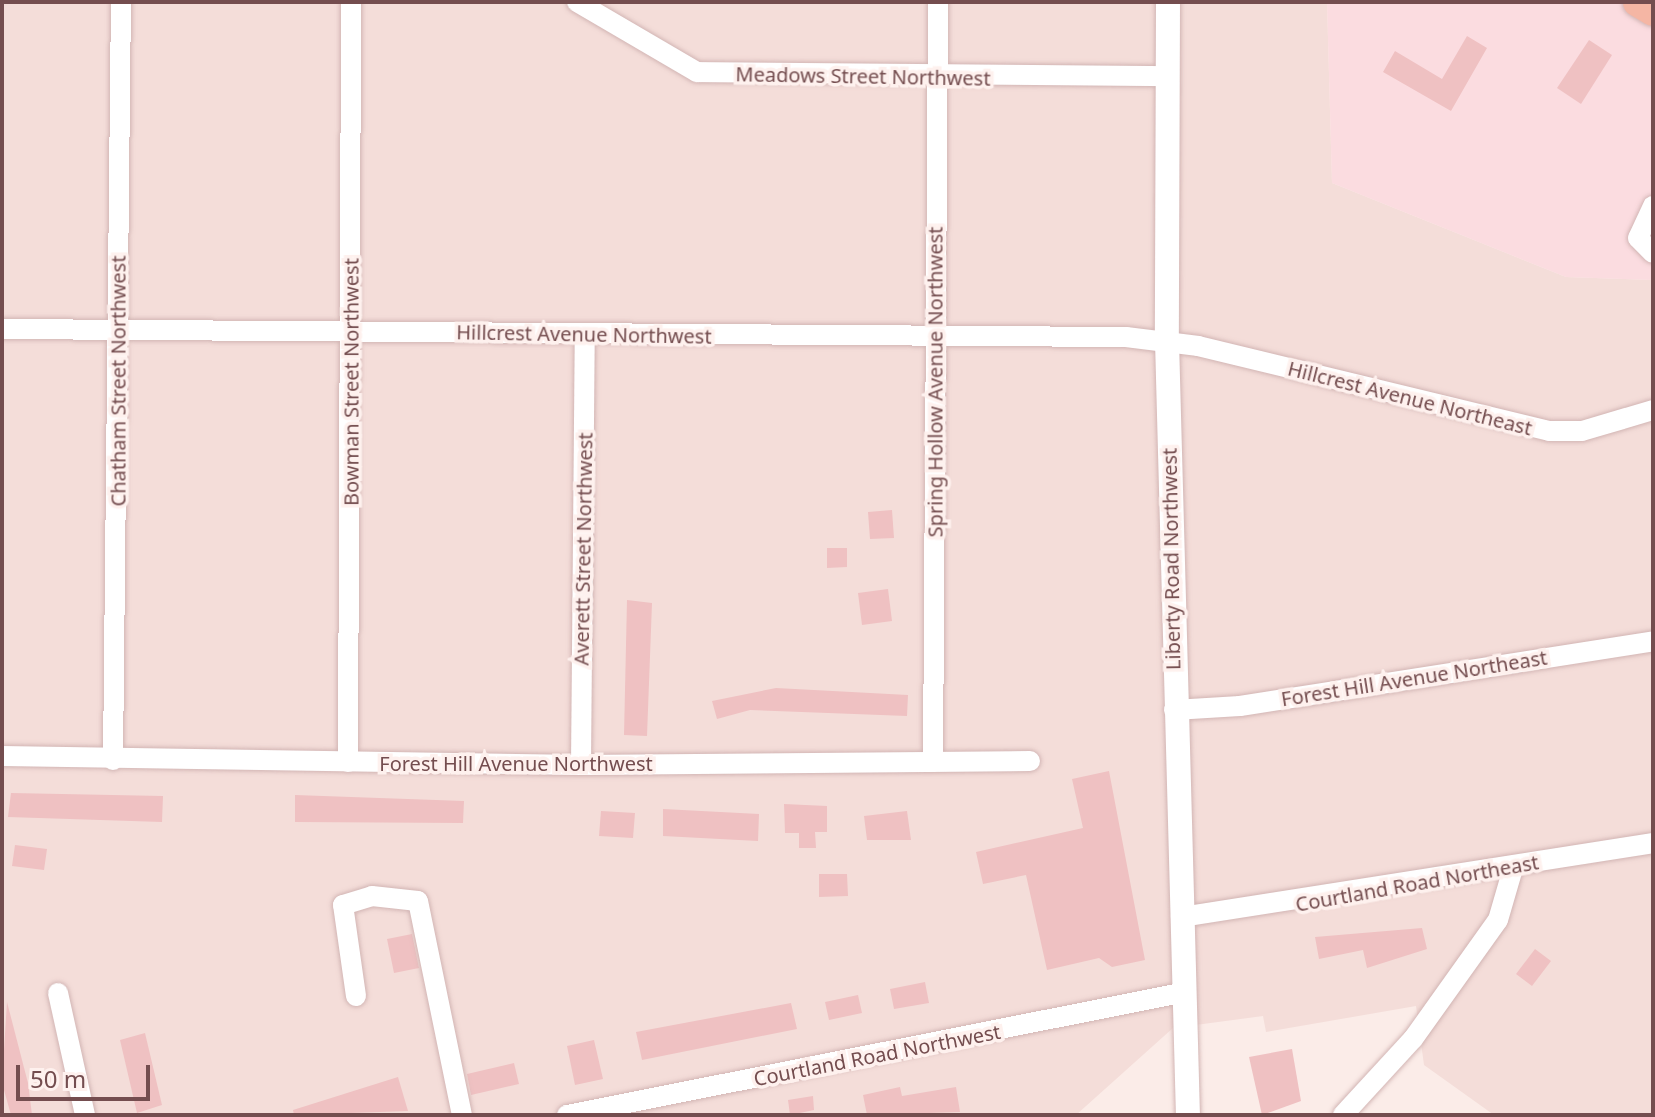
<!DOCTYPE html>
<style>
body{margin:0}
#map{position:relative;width:1655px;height:1117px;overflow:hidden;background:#fbece8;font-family:"Noto Sans",sans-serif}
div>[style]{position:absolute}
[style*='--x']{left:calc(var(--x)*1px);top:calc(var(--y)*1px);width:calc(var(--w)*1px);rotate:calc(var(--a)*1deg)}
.residential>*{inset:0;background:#f4ddd9}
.commercial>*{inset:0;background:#fbdce0}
.building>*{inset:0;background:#efc1c2}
.roads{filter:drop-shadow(0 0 2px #d2b5b4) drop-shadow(0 0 2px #d2b5b4)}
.minor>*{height:20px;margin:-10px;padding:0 10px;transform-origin:10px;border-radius:10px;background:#fff}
.tertiary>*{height:24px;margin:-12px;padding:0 12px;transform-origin:12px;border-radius:12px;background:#fff}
.primary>*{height:30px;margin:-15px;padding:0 15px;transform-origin:15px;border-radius:15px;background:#f5b6a4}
span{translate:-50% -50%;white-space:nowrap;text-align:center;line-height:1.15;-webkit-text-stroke:7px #fef1ee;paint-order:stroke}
.street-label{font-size:20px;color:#744d4f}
.frame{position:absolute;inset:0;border:4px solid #744d4f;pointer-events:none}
.scale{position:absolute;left:16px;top:1065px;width:134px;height:36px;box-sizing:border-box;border:4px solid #744d4f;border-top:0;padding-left:10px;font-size:24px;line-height:28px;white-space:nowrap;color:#744d4f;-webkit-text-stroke:6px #fef1ee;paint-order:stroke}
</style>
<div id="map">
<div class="residential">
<i style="clip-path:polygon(2px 2px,1327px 2px,1332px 183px,1566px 277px,1653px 280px,1653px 1115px,1494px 1115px,1424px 1065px,1416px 1006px,1266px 1032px,1263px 1016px,1173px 1028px,1076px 1115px,2px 1115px)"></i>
</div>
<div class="commercial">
<i style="clip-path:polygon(1327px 2px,1653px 2px,1653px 280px,1566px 277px,1332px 183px)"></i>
</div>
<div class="building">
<i style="clip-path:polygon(1467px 36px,1487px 48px,1451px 111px,1383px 72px,1395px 51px,1442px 79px)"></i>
<i style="clip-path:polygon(1589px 40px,1612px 55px,1581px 104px,1557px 88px)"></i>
<i style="clip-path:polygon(892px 510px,894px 538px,870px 539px,868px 512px)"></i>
<i style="clip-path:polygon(827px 548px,847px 548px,847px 567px,827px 568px)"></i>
<i style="clip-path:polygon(888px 589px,892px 621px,862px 625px,858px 593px)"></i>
<i style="clip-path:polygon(627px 600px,652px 603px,647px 736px,624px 735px)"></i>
<i style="clip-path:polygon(776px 688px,908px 695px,907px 716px,750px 710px,717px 719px,712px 701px)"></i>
<i style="clip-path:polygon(1109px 771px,1145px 960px,1112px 967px,1099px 958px,1047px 970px,1026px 875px,983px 884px,976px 852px,1083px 828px,1072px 779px)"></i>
<i style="clip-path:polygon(11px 793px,163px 796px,162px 822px,8px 817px)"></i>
<i style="clip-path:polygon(295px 795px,464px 801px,463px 823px,295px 822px)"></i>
<i style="clip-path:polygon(784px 804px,827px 806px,827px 832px,815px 832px,816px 848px,799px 848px,799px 833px,785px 833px)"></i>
<i style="clip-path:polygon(663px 809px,759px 814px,758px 841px,663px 836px)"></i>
<i style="clip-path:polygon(601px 811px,635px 813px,633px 838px,599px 836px)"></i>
<i style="clip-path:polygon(907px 811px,911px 840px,867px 840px,864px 816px)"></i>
<i style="clip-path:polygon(15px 845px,47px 849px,44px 870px,12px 866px)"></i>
<i style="clip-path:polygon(819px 874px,847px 874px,848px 896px,819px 897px)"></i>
<i style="clip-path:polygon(1422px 928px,1427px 949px,1367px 968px,1363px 950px,1319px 959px,1315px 937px)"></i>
<i style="clip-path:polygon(412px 934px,419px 968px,394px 973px,387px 939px)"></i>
<i style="clip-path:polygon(1535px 949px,1551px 961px,1532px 986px,1516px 974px)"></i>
<i style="clip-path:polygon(925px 982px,929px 1003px,894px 1009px,890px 989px)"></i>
<i style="clip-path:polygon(858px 995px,862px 1013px,829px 1020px,825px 1002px)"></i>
<i style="clip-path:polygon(7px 1002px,28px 1083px,32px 1115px,11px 1115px,2px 1083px)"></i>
<i style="clip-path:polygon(791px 1003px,797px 1029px,642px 1060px,636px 1032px)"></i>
<i style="clip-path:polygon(145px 1033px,162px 1105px,137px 1113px,120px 1040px)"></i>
<i style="clip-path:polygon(594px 1040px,603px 1079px,575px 1085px,567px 1046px)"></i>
<i style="clip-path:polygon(1292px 1049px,1301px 1101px,1262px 1115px,1249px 1057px)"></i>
<i style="clip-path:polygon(514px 1063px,519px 1084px,471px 1095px,467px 1074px)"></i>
<i style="clip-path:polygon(398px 1077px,408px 1111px,294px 1115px,293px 1110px)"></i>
<i style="clip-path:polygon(900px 1087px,902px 1096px,956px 1087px,960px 1112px,867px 1115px,863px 1095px)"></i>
<i style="clip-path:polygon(813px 1096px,814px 1110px,790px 1115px,788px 1100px)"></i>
</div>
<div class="roads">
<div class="minor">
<i style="--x:577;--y:2;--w:139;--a:30.3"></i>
<i style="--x:697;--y:72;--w:471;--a:0.5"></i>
<i style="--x:1653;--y:206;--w:35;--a:115"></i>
<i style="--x:1638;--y:238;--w:21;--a:45"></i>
<i style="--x:2;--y:329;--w:1124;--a:0.41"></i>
<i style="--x:1126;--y:337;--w:73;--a:7.1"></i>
<i style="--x:1198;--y:346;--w:361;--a:13.6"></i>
<i style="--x:1549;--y:431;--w:33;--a:0"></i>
<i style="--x:1582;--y:431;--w:74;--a:-16.5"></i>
<i style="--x:1174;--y:710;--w:66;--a:-3.5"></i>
<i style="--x:1240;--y:706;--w:418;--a:-8.9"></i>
<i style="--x:2;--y:756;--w:579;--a:0.89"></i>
<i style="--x:581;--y:765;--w:449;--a:-0.5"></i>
<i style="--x:113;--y:760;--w:758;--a:-89.4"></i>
<i style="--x:348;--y:762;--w:760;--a:-89.77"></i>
<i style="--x:933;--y:762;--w:760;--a:-89.62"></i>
<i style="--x:581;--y:765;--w:431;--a:-89.5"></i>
<i style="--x:1181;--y:917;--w:478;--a:-8.9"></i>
<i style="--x:58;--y:993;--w:125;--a:77.5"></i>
<i style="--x:356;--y:996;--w:92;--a:-98.1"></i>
<i style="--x:343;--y:905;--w:30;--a:-17"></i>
<i style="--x:372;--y:896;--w:46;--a:6.2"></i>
<i style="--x:418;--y:901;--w:218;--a:78.4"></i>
<i style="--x:567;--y:1115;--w:631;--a:-11.24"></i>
<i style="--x:1343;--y:1115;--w:103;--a:-47.4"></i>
<i style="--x:1413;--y:1039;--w:146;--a:-54.5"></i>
<i style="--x:1498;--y:920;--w:57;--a:-73.8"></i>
</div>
<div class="tertiary">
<i style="--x:1168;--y:2;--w:339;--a:90.2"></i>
<i style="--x:1167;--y:341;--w:774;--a:88.45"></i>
</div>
<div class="primary">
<i style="--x:1638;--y:2;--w:17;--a:31"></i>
</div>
</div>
<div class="street-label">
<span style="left:863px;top:76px;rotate:1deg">Meadows Street Northwest</span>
<span style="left:584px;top:334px;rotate:1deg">Hillcrest Avenue Northwest</span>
<span style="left:118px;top:381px;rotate:-90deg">Chatham Street Northwest</span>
<span style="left:351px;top:382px;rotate:-90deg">Bowman Street Northwest</span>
<span style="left:935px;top:382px;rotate:-90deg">Spring Hollow Avenue Northwest</span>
<span style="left:1410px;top:398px;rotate:14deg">Hillcrest Avenue Northeast</span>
<span style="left:583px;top:549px;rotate:-89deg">Averett Street Northwest</span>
<span style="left:1171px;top:559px;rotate:-91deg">Liberty Road Northwest</span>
<span style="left:1414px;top:678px;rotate:-9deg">Forest Hill Avenue Northeast</span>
<span style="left:516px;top:763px">Forest Hill Avenue Northwest</span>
<span style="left:1417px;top:883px;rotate:-10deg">Courtland Road Northeast</span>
<span style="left:877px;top:1055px;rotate:-11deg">Courtland Road Northwest</span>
</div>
<div class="frame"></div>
<div class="scale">50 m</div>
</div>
